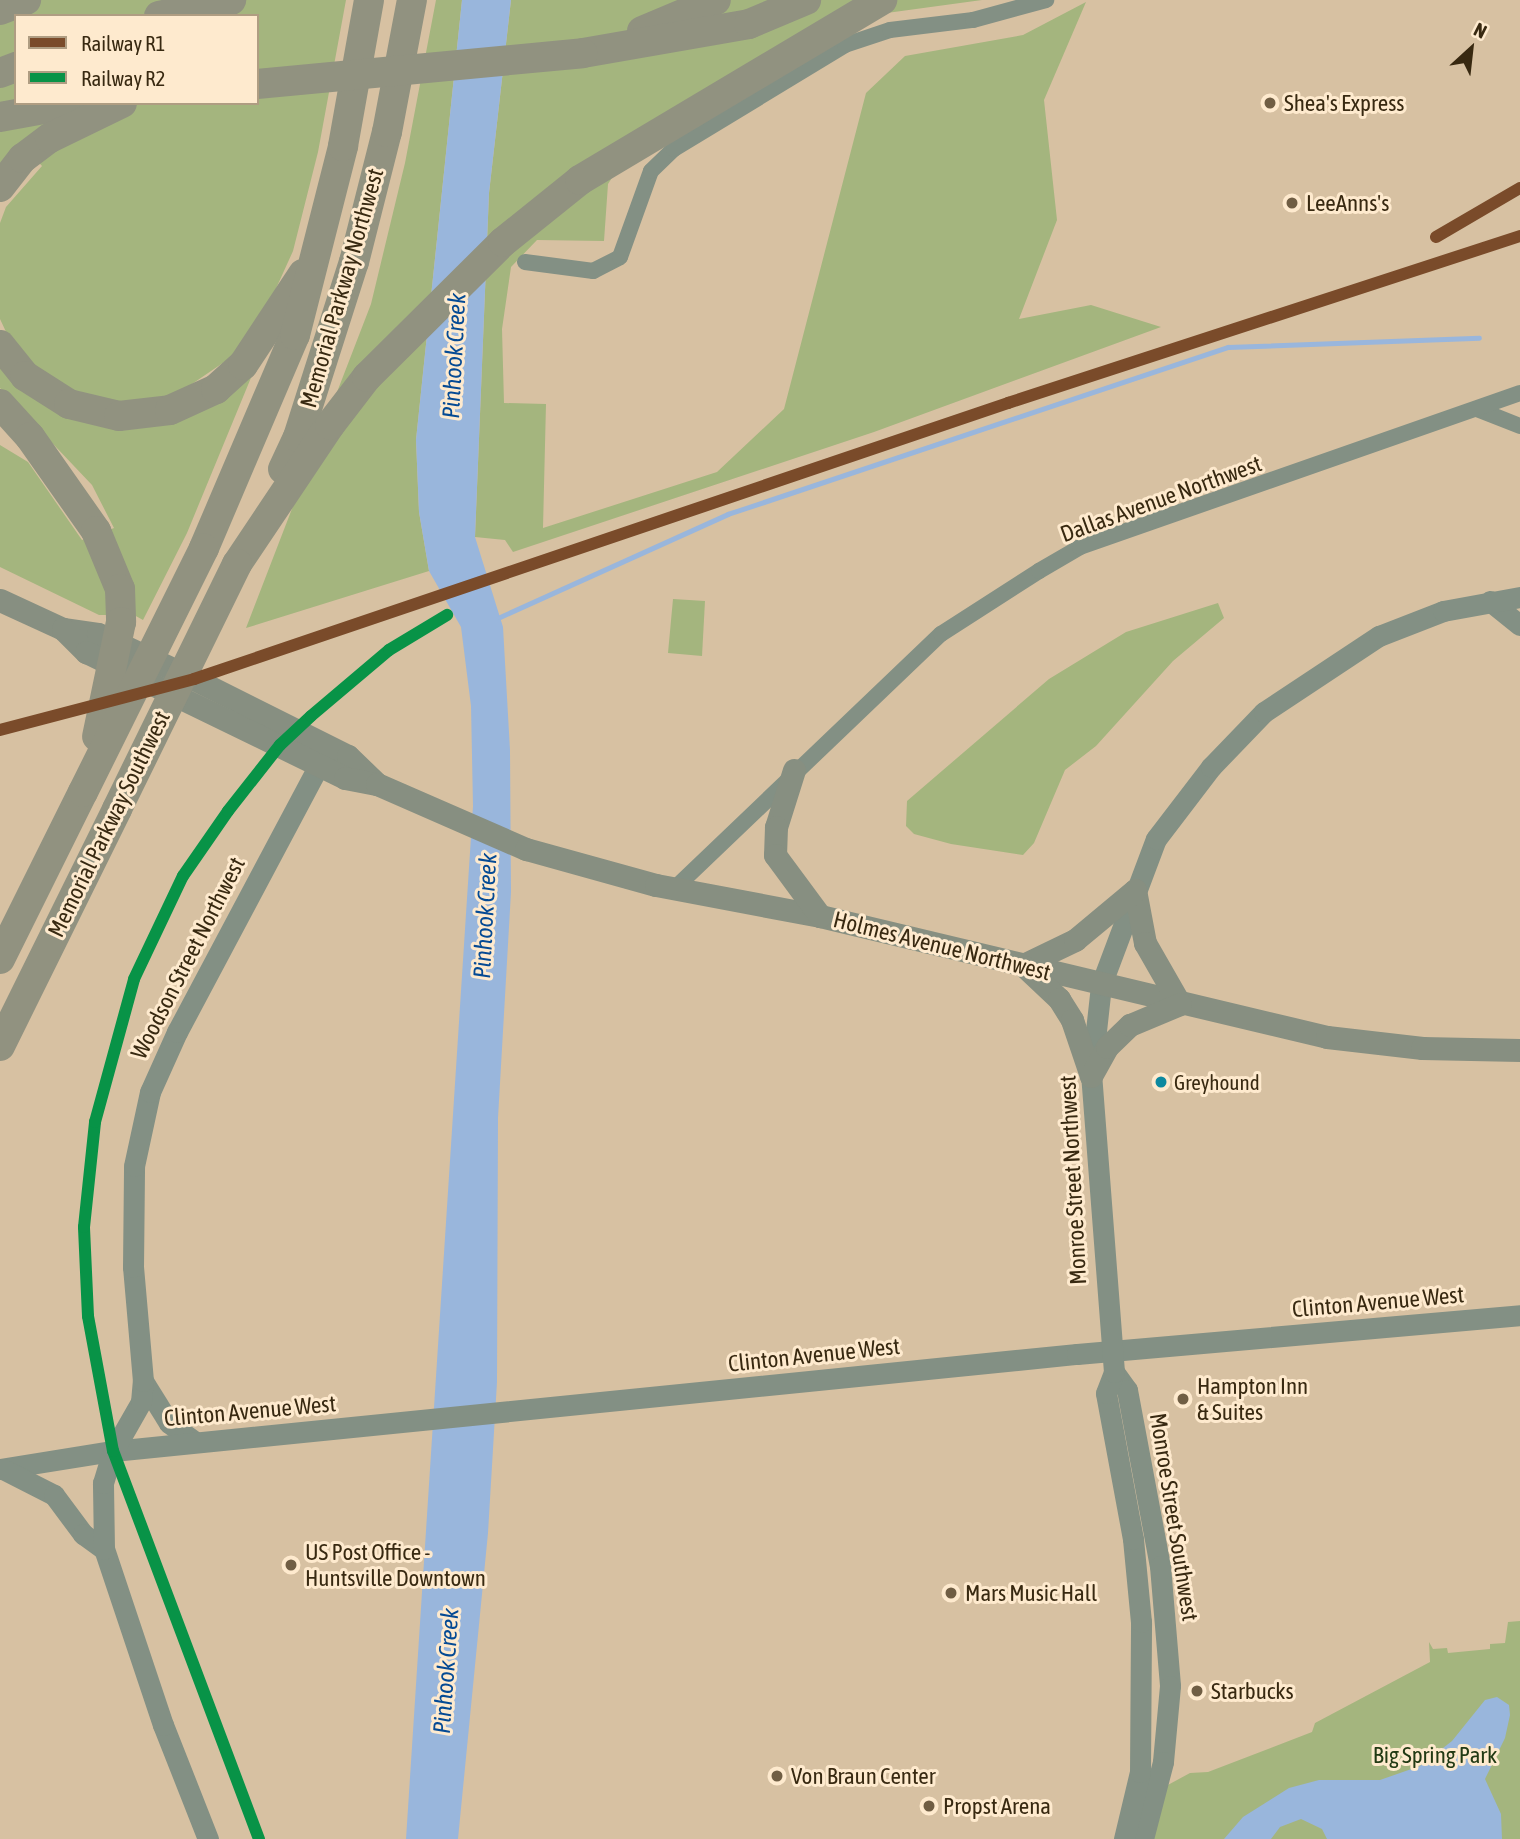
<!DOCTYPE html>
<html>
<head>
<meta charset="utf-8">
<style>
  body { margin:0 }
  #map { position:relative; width:1520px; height:1839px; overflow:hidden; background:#d7c1a2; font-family:"Asap Condensed",sans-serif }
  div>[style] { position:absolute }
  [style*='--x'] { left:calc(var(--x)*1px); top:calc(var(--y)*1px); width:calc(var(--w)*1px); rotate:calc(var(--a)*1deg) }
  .green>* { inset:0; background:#a4b57e }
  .water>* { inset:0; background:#99b6dc }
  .stream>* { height:4.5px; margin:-2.25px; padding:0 2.25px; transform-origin:2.25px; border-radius:2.25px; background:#99b6dc }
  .minor>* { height:16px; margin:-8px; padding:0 8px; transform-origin:8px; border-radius:8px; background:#839084 }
  .tertiary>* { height:21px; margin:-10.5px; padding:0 10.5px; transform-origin:10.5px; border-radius:10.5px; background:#839084 }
  .secondary>* { height:23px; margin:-11.5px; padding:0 11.5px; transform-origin:11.5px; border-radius:11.5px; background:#878f81 }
  .motorway>* { height:30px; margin:-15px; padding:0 15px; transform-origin:15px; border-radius:15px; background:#919280 }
  .motorway-bridge>* { height:30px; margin:-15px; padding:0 15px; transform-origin:15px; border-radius:15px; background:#919280 }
  .rail-1>* { height:12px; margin:-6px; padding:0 6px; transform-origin:6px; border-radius:6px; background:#7a4b2a }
  .rail-2>* { height:12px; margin:-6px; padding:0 6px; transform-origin:6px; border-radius:6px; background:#089347 }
  .dots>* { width:19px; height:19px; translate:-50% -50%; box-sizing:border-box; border:4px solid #feeace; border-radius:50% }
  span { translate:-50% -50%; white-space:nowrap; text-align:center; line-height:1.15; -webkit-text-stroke:6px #feeace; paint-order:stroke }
  .bus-label { font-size:21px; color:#382911 }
  .left { translate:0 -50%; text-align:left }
  .poi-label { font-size:23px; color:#382911 }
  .street-label { font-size:23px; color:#382911 }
  .park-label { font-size:23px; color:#223a14 }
  .water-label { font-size:24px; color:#054a94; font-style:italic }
  .legend { position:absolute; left:14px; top:14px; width:245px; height:91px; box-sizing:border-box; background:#feeace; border:2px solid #af9d82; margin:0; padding:9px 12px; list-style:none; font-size:21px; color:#382911 }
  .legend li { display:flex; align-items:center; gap:14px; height:35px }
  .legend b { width:35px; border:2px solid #af9d82 }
  .north { position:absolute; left:1436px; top:14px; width:70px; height:70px; -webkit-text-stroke:5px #feeace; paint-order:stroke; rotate:27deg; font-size:19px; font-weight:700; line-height:28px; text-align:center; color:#382911 }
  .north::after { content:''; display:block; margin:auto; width:24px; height:32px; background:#382911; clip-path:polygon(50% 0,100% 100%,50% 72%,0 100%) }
</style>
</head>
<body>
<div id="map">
  <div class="green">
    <div style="clip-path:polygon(evenodd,0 0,346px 0,318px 152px,293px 251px,264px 315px,233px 356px,170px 399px,127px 406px,74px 395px,15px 351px,0 319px,0 223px,6px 207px,42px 166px,22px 144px,0 169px,0 0,16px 16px,257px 16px,257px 103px,16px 103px,16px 16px)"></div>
    <div style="clip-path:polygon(436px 0,462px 0,416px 440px,419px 512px,429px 571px,246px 628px,371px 304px,405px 163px)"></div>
    <div style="clip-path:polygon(511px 0,982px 0,828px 21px,646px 124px,608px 184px,604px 241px,537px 240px,511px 267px,502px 329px,504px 403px,546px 404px,543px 528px,717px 472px,784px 409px,866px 93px,905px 56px,1023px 35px,1086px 2px,1044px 100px,1057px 220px,1019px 319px,1091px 305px,1161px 327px,874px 432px,513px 552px,505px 540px,475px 537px,489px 193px)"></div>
    <div style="clip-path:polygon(0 362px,112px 428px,255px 368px,187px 533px,143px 620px,134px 615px,99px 615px,0 567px,0 445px,28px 462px,82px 540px,114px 528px,92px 485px,0 388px)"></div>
    <div style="clip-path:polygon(673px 599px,705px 601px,702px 656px,668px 653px)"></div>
    <div style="clip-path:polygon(1218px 603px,1224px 618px,1173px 661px,1096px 746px,1065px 770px,1034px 843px,1023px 855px,951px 844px,914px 834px,906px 826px,907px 801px,1049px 679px,1126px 632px)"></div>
    <div style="clip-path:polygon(1520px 1621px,1520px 1839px,1150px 1839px,1166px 1786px,1190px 1773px,1208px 1772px,1312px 1732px,1315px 1723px,1430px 1662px,1429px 1642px,1433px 1649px,1447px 1648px,1448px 1653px,1490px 1649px,1490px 1644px,1505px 1643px,1508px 1622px)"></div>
  </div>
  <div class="water">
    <div style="clip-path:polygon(462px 0,511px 0,489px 193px,475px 537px,503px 627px,510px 750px,511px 892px,498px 1118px,497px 1382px,488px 1533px,458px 1839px,406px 1839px,473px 806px,471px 706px,461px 627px,429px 571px,419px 512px,416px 440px)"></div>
    <div style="clip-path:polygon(1497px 1697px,1509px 1705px,1510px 1715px,1505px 1738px,1485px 1779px,1501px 1814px,1502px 1839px,1327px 1839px,1322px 1829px,1301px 1819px,1280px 1827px,1271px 1839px,1224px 1839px,1243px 1817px,1289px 1788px,1319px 1780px,1380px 1780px,1420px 1766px,1452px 1741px,1485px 1700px)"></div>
  </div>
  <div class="stream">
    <div style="--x:500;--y:617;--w:250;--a:-24.3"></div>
    <div style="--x:728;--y:514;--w:527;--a:-18.47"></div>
    <div style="--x:1228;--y:347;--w:251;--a:-2.1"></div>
  </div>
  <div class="minor">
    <div style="--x:525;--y:262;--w:69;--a:7.5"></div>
    <div style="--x:593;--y:271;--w:30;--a:-27"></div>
    <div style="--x:620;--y:257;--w:91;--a:-70.2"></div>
    <div style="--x:651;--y:171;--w:32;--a:-44"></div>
    <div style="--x:674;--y:149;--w:200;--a:-31.3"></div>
    <div style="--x:845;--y:45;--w:47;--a:-18.4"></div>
    <div style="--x:890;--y:30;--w:84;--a:-6.9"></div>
    <div style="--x:973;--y:20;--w:76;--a:-15.3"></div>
    <div style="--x:1477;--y:409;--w:46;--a:21.6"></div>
    <div style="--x:674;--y:889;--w:369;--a:-43.7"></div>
    <div style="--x:941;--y:634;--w:117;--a:-32.7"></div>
    <div style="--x:1039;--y:571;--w:48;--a:-30.3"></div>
    <div style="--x:1080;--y:547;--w:466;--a:-19.3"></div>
  </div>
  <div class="tertiary">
    <div style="--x:1490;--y:601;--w:38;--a:39"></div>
    <div style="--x:1114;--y:1372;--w:22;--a:54"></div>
    <div style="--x:1127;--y:1390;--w:179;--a:79.4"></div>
    <div style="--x:1160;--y:1566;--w:120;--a:85.2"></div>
    <div style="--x:1170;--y:1686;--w:76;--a:95.3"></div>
    <div style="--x:1163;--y:1762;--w:80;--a:104.6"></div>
    <div style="--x:143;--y:1381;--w:49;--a:58.2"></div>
    <div style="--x:169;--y:1423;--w:32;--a:36"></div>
    <div style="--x:0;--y:1469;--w:114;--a:-9.1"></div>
    <div style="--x:113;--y:1451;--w:969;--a:-5.75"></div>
    <div style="--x:1077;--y:1354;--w:445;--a:-5"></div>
    <div style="--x:3;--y:1469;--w:57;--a:27"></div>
    <div style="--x:54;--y:1495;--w:49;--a:53.4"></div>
    <div style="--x:83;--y:1534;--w:26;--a:36"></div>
    <div style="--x:208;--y:1839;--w:123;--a:-111.5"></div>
    <div style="--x:163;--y:1725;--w:186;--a:-108.5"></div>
    <div style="--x:104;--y:1549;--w:66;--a:-90.9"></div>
    <div style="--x:103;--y:1483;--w:34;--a:-73"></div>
    <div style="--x:113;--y:1451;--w:56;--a:-60.3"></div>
    <div style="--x:141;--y:1402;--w:21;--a:-85"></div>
    <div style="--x:143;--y:1381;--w:114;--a:-95"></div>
    <div style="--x:133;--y:1267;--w:101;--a:-89.4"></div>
    <div style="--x:134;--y:1166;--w:76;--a:-77.8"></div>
    <div style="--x:150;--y:1092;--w:66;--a:-65.8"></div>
    <div style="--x:177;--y:1032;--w:317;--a:-62"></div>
    <div style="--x:1124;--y:1839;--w:69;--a:-76.6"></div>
    <div style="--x:1140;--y:1772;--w:150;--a:-89.6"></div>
    <div style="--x:1141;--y:1622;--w:83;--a:-95.5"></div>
    <div style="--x:1133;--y:1539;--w:148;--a:-100.5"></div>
    <div style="--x:1106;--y:1393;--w:22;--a:-69"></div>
    <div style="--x:1114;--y:1372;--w:297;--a:-94.4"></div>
    <div style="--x:1091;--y:1076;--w:92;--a:-83.7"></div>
    <div style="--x:1101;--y:985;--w:156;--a:-69.4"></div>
    <div style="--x:1156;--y:839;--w:91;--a:-52.6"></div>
    <div style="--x:1211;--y:767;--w:76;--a:-46.1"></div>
    <div style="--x:1264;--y:712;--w:138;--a:-33.5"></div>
    <div style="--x:1379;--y:636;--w:69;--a:-21.3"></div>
    <div style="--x:1443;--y:611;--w:78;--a:-10.3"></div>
  </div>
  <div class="secondary">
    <div style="--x:0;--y:600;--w:69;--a:24.7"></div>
    <div style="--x:63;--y:629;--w:35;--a:8"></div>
    <div style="--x:98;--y:634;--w:106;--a:25.1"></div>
    <div style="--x:194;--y:679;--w:172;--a:26.6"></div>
    <div style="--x:348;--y:756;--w:40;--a:44"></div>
    <div style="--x:63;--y:629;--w:33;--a:45"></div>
    <div style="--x:86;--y:652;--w:288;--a:25.9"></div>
    <div style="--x:345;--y:778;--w:33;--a:11"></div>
    <div style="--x:377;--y:784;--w:163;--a:23.6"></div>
    <div style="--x:526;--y:849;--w:135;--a:15.5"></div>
    <div style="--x:656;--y:885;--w:167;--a:10.7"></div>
    <div style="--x:820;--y:916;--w:521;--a:13.42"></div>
    <div style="--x:1327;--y:1037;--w:96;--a:6.6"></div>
    <div style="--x:1422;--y:1048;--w:98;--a:1.2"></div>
    <div style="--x:794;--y:770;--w:60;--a:107.5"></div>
    <div style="--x:776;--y:827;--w:28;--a:92"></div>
    <div style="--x:775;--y:855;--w:76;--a:53.6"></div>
    <div style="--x:1135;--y:890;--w:54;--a:79.3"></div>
    <div style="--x:1145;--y:943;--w:70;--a:60.2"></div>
    <div style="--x:1023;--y:965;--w:58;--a:-25.7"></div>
    <div style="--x:1075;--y:940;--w:78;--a:-39.8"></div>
    <div style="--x:1025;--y:967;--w:47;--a:43.3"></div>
    <div style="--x:1059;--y:999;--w:25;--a:58"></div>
    <div style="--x:1072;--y:1020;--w:59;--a:71.3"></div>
    <div style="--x:1091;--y:1076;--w:33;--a:-61"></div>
    <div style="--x:1107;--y:1047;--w:32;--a:-44"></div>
    <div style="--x:1130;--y:1025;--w:54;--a:-22.8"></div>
  </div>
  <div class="motorway">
    <div style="--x:0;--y:10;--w:28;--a:-21"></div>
    <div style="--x:159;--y:16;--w:74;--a:-12.5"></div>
    <div style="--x:642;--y:31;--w:80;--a:-22.7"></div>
    <div style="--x:583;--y:53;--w:169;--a:-9.9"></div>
    <div style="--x:749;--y:24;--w:62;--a:-22.8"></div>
    <div style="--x:0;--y:73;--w:17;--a:-21"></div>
    <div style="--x:0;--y:117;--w:78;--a:-10.3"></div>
    <div style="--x:0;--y:187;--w:37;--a:-52"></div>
    <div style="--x:23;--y:158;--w:34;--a:-37"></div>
    <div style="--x:50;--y:138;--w:80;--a:-25.9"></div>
    <div style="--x:0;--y:345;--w:40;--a:51"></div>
    <div style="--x:25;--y:376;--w:52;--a:32.5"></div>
    <div style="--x:69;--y:404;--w:51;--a:13.5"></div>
    <div style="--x:119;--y:416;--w:51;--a:-6.7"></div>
    <div style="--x:170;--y:410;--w:51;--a:-24.5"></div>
    <div style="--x:216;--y:389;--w:36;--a:-42"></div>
    <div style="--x:243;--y:365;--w:109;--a:-56.6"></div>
    <div style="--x:0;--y:404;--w:45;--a:47.7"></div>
    <div style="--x:30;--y:437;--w:115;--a:54.9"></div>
    <div style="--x:283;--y:469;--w:35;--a:-65"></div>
    <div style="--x:298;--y:437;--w:184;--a:-72.3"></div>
    <div style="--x:354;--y:262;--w:134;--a:-75.8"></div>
    <div style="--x:387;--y:132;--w:134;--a:-79.3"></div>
    <div style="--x:204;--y:548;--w:232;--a:-66.9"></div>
    <div style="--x:295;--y:335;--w:195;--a:-75.7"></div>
    <div style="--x:343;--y:146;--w:148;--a:-79.9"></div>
    <div style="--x:237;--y:564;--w:167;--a:-56.2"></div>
    <div style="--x:330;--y:425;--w:61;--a:-52.4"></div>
    <div style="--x:367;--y:377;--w:192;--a:-44.8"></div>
    <div style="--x:503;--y:242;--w:99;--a:-38.8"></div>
    <div style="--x:580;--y:180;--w:352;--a:-30.8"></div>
    <div style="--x:0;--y:959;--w:186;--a:-63.6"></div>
    <div style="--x:0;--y:1046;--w:264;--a:-63.7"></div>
  </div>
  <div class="motorway-bridge">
    <div style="--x:257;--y:84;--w:327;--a:-5.4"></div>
    <div style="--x:96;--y:531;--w:63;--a:67.5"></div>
    <div style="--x:120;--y:589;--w:33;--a:88"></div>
    <div style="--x:121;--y:622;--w:117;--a:101.8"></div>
    <div style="--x:83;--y:792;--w:272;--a:-63.6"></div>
    <div style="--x:117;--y:809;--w:273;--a:-63.9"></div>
  </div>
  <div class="rail-1">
    <div style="--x:1436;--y:237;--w:97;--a:-30.3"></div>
    <div style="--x:0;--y:730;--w:201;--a:-14.7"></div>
    <div style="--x:194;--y:679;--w:860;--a:-18.73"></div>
    <div style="--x:1008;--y:403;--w:539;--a:-18.06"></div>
  </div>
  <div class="rail-2">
    <div style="--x:259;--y:1839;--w:415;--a:-110.6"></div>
    <div style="--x:113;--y:1451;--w:137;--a:-100.5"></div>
    <div style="--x:88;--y:1316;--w:89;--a:-92.6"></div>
    <div style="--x:84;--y:1227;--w:106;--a:-84"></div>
    <div style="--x:95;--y:1122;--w:148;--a:-74.7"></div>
    <div style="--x:134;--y:979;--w:114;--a:-64.6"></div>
    <div style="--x:183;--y:876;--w:79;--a:-55.3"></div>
    <div style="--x:228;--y:811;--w:84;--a:-51.8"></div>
    <div style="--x:280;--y:745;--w:42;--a:-43.1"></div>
    <div style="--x:311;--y:716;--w:102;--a:-40.2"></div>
    <div style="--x:389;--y:650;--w:68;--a:-31.1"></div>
  </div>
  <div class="dots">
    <div style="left:1270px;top:103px;background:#705e44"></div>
    <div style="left:1292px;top:203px;background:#705e44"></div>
    <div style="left:1161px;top:1082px;background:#0e899f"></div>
    <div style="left:1183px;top:1399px;background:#705e44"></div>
    <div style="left:291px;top:1565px;background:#705e44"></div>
    <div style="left:951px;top:1593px;background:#705e44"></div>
    <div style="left:1197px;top:1691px;background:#705e44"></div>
    <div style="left:777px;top:1776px;background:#705e44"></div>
    <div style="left:929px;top:1806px;background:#705e44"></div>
  </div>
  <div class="bus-label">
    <span class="left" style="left:1174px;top:1082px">Greyhound</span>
  </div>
  <div class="poi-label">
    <span class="left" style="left:1284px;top:103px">Shea's Express</span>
    <span class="left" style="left:1306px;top:203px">LeeAnns's</span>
    <span class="left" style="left:1197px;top:1399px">Hampton Inn<br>&amp; Suites</span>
    <span class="left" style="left:305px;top:1565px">US Post Office -<br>Huntsville Downtown</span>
    <span class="left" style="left:965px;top:1593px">Mars Music Hall</span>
    <span class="left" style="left:1211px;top:1691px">Starbucks</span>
    <span class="left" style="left:791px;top:1776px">Von Braun Center</span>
    <span class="left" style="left:943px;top:1806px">Propst Arena</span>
  </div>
  <div class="street-label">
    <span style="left:342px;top:288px;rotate:-74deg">Memorial Parkway Northwest</span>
    <span style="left:1161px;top:499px;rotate:-20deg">Dallas Avenue Northwest</span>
    <span style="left:109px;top:824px;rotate:-64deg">Memorial Parkway Southwest</span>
    <span style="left:942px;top:946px;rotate:14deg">Holmes Avenue Northwest</span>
    <span style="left:188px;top:958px;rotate:-63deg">Woodson Street Northwest</span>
    <span style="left:1073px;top:1180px;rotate:-93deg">Monroe Street Northwest</span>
    <span style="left:1378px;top:1302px;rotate:-5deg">Clinton Avenue West</span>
    <span style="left:814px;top:1355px;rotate:-6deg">Clinton Avenue West</span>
    <span style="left:250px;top:1411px;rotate:-5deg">Clinton Avenue West</span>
    <span style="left:1174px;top:1517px;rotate:81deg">Monroe Street Southwest</span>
  </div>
  <div class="park-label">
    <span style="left:1435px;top:1755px">Big Spring Park</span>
  </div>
  <div class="water-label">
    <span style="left:454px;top:356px;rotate:-87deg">Pinhook Creek</span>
    <span style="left:485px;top:916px;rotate:-87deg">Pinhook Creek</span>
    <span style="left:446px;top:1671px;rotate:-86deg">Pinhook Creek</span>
  </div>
  <ul class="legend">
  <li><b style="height:9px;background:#7a4b2a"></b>Railway R1</li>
  <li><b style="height:9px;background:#089347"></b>Railway R2</li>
  </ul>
  <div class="north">N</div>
</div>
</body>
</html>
